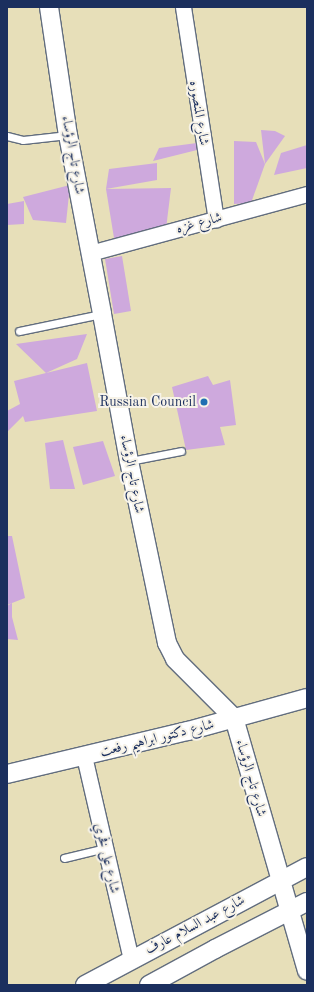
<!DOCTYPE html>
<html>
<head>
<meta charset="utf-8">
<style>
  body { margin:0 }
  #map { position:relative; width:314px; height:992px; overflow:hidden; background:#e7dfb9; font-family:"Old Standard TT",Amiri,serif }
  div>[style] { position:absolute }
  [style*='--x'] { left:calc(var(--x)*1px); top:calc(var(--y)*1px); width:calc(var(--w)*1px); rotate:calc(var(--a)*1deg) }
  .building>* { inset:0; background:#cea9dd }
  .roads { filter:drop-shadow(1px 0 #626d7e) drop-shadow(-1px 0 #626d7e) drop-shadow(0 1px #626d7e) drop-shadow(0 -1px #626d7e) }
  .service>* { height:7px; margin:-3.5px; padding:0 3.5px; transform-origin:3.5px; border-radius:3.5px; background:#fff }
  .minor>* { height:15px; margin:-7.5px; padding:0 7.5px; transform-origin:7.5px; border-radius:7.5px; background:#fff }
  .tertiary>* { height:18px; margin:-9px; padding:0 9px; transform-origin:9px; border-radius:9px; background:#fff }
  .dots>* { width:11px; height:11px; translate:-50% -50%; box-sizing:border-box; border:2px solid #f7f3e8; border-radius:50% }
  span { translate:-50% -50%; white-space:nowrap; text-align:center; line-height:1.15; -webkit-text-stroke:4px #f7f3e8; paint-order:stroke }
  .street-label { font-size:14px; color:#1b2f5e }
  .poi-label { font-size:14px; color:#1b2f5e }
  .right { translate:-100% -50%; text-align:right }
  .frame { position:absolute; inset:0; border:8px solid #1b2f5e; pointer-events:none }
</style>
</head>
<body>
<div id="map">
  <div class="building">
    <div style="clip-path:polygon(261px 130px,275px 131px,285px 136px,265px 164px)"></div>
    <div style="clip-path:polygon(234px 141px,256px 142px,265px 164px,251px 203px,234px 204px)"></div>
    <div style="clip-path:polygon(197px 143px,201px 149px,153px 161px,159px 148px)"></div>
    <div style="clip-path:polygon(307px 145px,307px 168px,274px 175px,281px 153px)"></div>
    <div style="clip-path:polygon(157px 163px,157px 180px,106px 189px,109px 169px)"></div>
    <div style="clip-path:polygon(70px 185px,66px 223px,33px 220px,23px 197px)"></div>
    <div style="clip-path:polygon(171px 188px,166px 229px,131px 238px,114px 238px,106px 189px)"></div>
    <div style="clip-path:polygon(24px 201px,24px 224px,7px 225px,7px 204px)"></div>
    <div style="clip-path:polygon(122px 256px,131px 311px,114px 314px,105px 259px)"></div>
    <div style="clip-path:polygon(87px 334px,77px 359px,46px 373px,87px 363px,97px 411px,25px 422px,23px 416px,8px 431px,7px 411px,20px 404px,14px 381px,46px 373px,16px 344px)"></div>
    <div style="clip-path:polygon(208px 376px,213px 385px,230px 380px,236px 425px,220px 427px,225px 445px,186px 450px,172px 387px)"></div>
    <div style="clip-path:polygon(63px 440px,75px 489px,50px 489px,45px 443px)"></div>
    <div style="clip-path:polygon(103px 441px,115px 476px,83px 485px,73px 447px)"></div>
    <div style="clip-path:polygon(7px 536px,12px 536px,25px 598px,12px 603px,12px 617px,18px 640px,7px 639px,7px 606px,12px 603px,7px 605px)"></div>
  </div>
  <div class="roads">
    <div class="service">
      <div style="--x:7;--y:136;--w:16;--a:14"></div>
      <div style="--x:23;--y:140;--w:45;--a:-6.3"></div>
      <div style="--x:19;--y:331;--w:84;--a:-11.7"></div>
      <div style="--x:130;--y:461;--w:52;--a:-11.1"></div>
      <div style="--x:64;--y:858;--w:42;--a:-13.7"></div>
    </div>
    <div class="minor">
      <div style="--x:183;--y:7;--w:215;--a:81.2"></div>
      <div style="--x:90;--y:253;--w:225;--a:-15.2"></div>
      <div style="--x:84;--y:756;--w:208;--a:77"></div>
    </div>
    <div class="tertiary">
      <div style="--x:49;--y:7;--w:129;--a:81.6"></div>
      <div style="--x:68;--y:135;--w:182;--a:79.2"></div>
      <div style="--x:102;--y:314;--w:149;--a:79.6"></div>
      <div style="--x:129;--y:461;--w:186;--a:78.2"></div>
      <div style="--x:167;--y:643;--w:18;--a:63"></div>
      <div style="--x:175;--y:659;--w:83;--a:45"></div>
      <div style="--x:234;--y:718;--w:263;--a:73.9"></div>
      <div style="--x:7;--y:774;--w:186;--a:-13.4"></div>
      <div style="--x:188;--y:731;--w:123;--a:-15.5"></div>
      <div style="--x:85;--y:985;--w:251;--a:-28"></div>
      <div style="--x:149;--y:985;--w:75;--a:-28.6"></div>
      <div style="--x:215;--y:949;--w:103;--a:-27.1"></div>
    </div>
  </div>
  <div class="dots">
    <div style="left:204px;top:402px;background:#1f6fb2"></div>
  </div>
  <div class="street-label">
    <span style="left:199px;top:113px;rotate:81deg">شارع المنصوره</span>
    <span style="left:73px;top:155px;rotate:80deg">شارع تاج الرؤساء</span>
    <span style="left:199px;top:223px;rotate:-15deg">شارع غزه</span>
    <span style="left:132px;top:474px;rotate:79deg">شارع تاج الرؤساء</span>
    <span style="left:157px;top:738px;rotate:-14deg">شارع دكتور ابراهيم رفعت</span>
    <span style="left:251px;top:778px;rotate:74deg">شارع تاج الرؤساء</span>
    <span style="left:107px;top:858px;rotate:77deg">شارع على فخري</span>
    <span style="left:195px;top:925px;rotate:-28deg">شارع عبد السلام عارف</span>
  </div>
  <div class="poi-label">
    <span class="right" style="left:196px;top:402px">Russian Council</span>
  </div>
  <div class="frame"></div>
</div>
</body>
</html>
